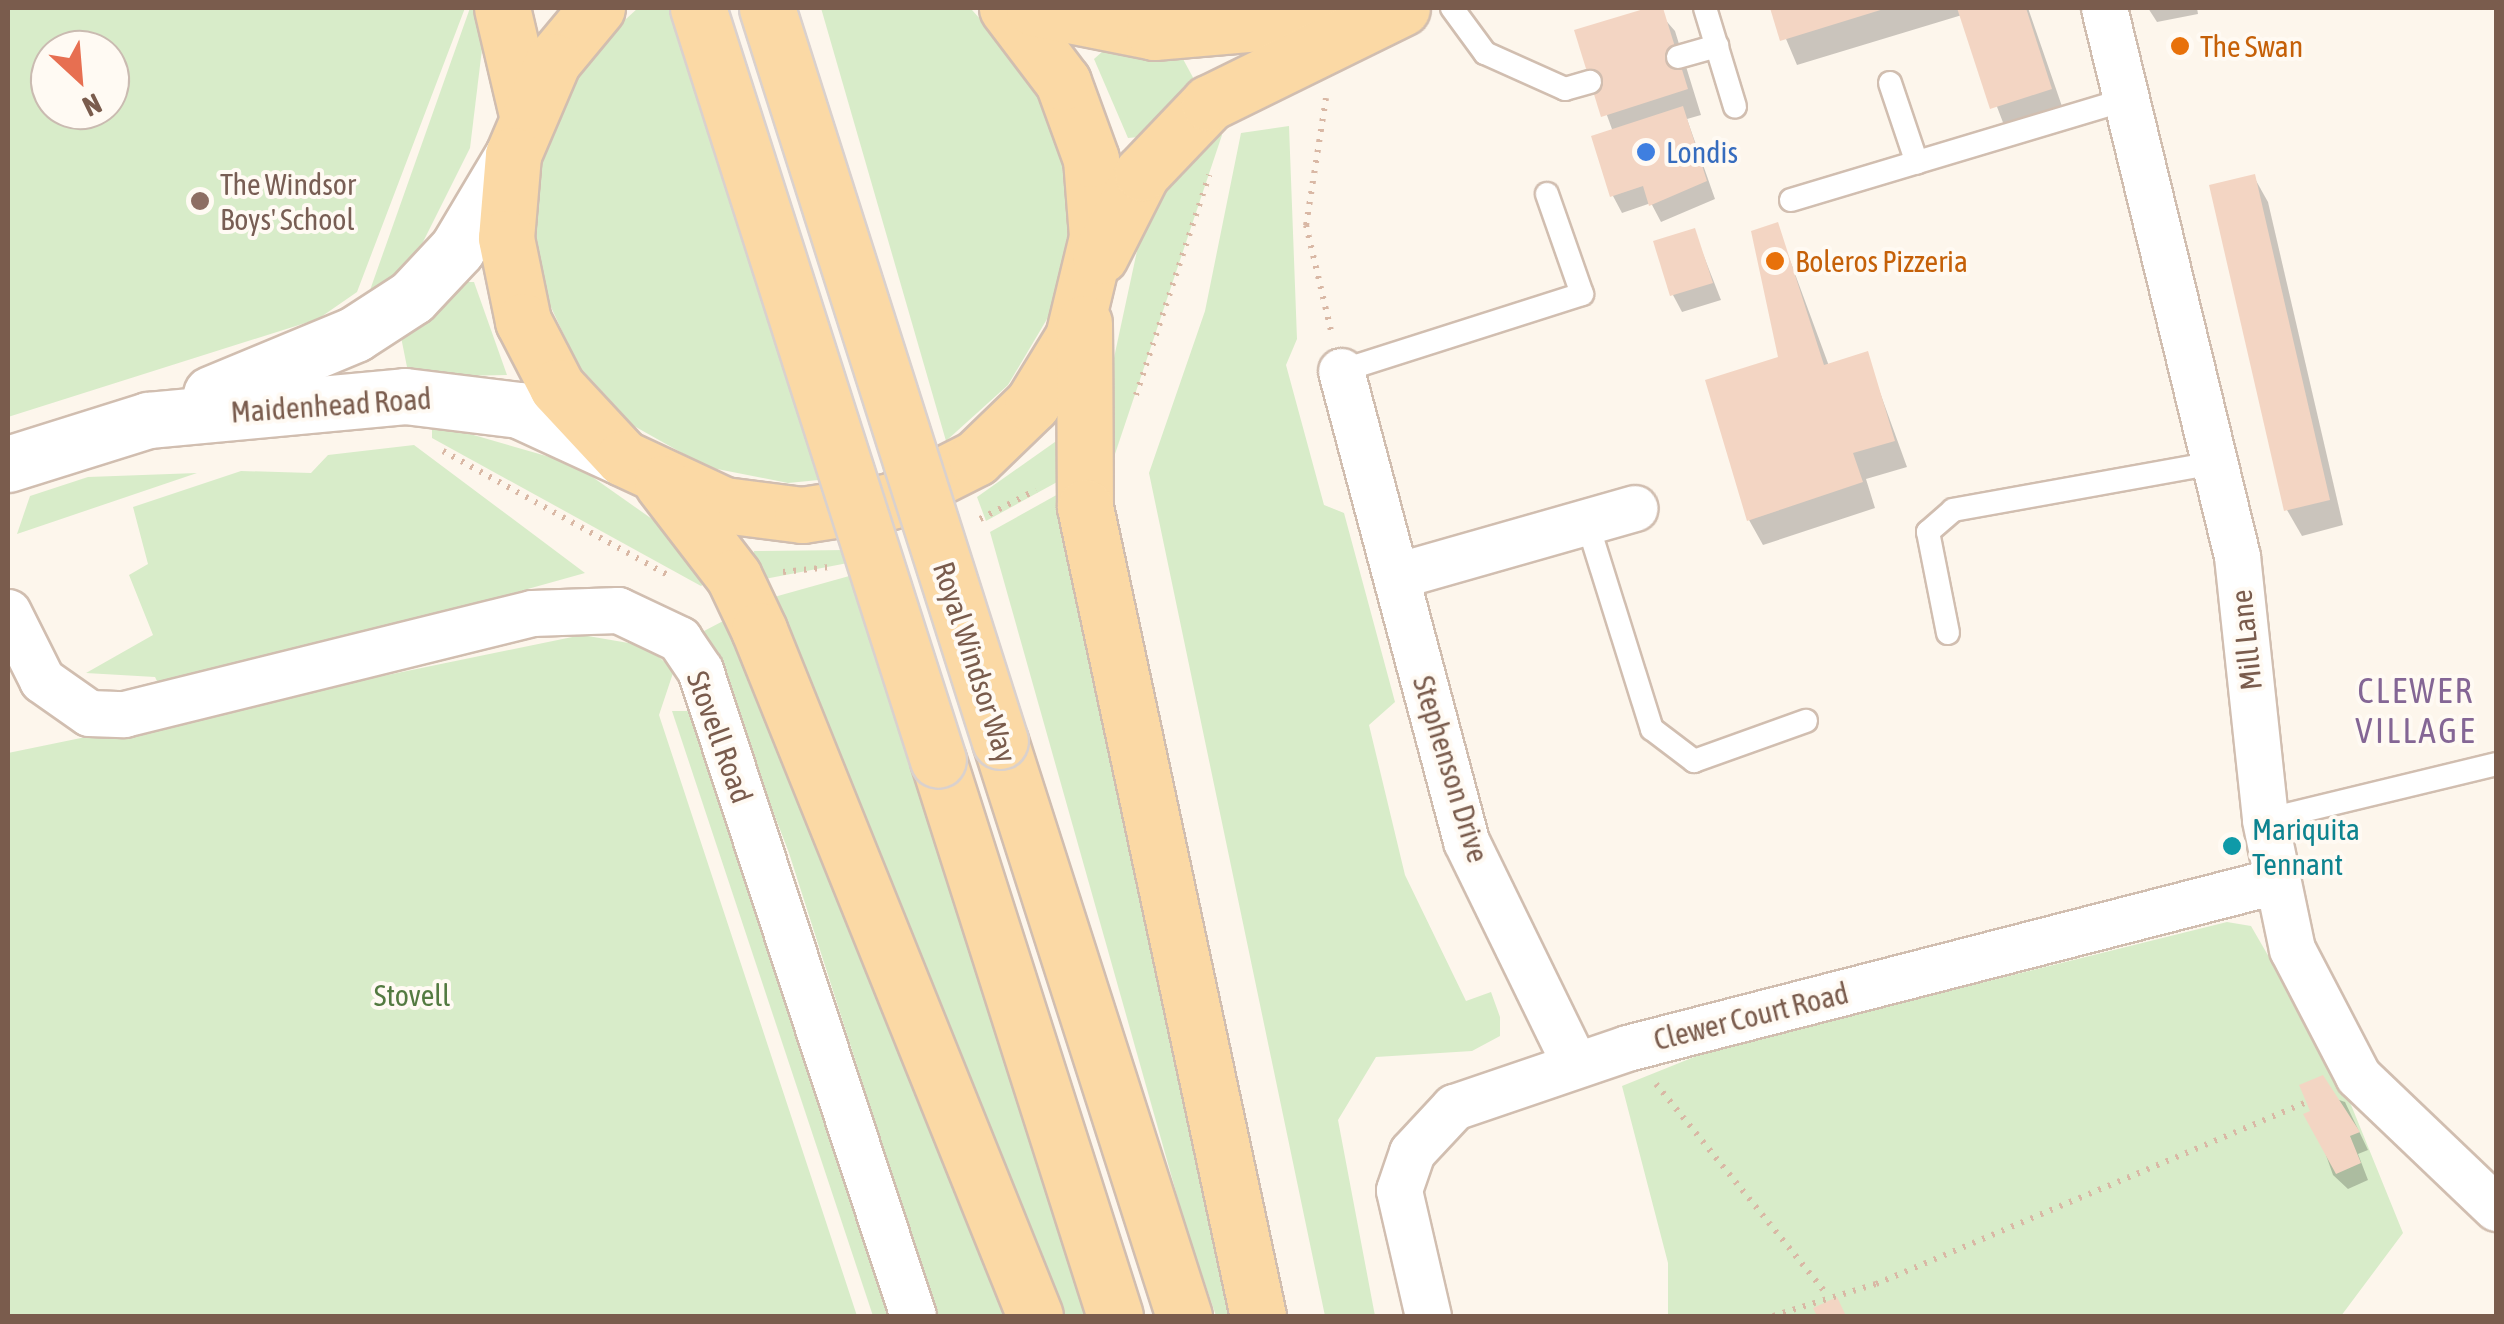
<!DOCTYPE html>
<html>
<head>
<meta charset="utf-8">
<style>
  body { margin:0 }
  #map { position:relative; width:2504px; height:1324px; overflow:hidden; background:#fdf6ec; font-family:"Asap Condensed",sans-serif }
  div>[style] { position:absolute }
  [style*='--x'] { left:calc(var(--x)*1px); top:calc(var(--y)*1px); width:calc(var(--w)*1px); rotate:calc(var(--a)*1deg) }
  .green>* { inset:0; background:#d8ecc9 }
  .shadow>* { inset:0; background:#0003 }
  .building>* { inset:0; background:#f3d5c3 }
  .path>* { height:6px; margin-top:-3px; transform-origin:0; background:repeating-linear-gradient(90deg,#d9b8a5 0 2.5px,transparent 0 10.5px) }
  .roads { filter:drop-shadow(2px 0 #d1beb0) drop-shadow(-2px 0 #d1beb0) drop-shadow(0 2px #d1beb0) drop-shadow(0 -2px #d1beb0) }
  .lane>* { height:22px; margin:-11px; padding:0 11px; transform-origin:11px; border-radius:11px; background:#fff }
  .street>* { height:45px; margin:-22.5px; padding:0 22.5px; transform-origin:22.5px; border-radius:22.5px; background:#fff }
  .secondary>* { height:55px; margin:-27.5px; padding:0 27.5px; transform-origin:27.5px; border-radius:27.5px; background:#fff }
  .primary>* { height:55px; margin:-27.5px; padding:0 27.5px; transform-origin:27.5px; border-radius:27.5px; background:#fbd9a5 }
  .bridges { filter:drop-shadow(2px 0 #dad1cd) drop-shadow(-2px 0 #dad1cd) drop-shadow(0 2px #dad1cd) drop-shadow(0 -2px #dad1cd) }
  .primary-bridge>* { height:55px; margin:-27.5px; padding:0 27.5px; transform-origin:27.5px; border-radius:27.5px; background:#fbd9a5 }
  .dots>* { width:28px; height:28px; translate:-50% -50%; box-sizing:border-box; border:5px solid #fffaf3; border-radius:50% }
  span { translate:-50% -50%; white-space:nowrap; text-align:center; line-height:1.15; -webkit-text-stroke:8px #fffaf3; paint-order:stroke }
  .food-label { font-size:30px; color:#c56008 }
  .left { translate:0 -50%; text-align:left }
  .shop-label { font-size:30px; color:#366cbe }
  .education-label { font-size:30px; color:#785e54 }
  .street-label { font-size:30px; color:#7a5c4d }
  .culture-label { font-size:30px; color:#0d838f }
  .park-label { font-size:30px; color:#537a41 }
  .quarter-label { font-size:35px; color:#846695; letter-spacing:2.5px }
  .frame { position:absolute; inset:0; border:10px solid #7a5c4d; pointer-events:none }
  .north { position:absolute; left:30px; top:30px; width:100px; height:100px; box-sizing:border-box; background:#fffaf3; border:2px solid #cabbb1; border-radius:50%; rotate:154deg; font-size:28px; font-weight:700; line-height:40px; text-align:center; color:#7a5c4d }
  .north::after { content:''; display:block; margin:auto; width:35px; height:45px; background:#e76f51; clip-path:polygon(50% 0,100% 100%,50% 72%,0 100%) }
</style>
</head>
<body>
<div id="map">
  <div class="green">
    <div style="clip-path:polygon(evenodd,8px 8px,465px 8px,357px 292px,318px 319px,8px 417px,8px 8px,50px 50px,110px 50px,110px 110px,50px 110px,50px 50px)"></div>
    <div style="clip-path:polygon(470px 8px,487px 8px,470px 148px,413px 262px,377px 300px,369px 293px)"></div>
    <div style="clip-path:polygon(638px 8px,678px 8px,829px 479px,788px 483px,707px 467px,634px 426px,578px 365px,543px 290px,533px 206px,550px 123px,592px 50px)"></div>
    <div style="clip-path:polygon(821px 8px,972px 10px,1028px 72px,1061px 150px,1068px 233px,1050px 314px,1008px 385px,946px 441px)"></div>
    <div style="clip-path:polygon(1103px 51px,1183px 59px,1196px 83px,1139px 137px,1128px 138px,1094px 59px)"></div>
    <div style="clip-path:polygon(1289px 126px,1297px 339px,1286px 365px,1324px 505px,1344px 513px,1395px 702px,1369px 725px,1405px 875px,1466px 1001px,1491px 992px,1500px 1017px,1500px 1036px,1472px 1051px,1376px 1057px,1338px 1120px,1375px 1316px,1325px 1316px,1149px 473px,1205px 311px,1241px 133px)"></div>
    <div style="clip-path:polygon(1214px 128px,1222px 135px,1114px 457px,1106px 395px,1143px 223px)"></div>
    <div style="clip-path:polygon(461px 282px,474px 282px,507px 375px,409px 377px,400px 332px)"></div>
    <div style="clip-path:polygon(432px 423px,574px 464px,679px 538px,710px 580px,701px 586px,432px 438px)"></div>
    <div style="clip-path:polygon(1062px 437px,1070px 475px,986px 521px,977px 497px)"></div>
    <div style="clip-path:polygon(414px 445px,585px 573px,162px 691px,155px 677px,86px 673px,153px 635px,129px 575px,148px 564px,133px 507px,241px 471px,311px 473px,328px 455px)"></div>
    <div style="clip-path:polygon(197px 473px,17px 534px,30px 496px,88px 477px)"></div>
    <div style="clip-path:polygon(1069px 488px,1237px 1316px,1216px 1316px,1185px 1224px,990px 532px)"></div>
    <div style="clip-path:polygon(847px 550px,853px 562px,760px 580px,751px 562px,754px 551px)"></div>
    <div style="clip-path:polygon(860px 573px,1091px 1316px,1056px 1316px,767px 599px)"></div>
    <div style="clip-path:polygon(727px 619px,831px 874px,1006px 1316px,937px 1316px,789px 853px,704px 631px)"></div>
    <div style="clip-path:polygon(582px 635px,646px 646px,674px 670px,659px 715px,857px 1316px,8px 1316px,8px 753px)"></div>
    <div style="clip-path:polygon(672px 711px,698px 711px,898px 1316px,873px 1316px)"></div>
    <div style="clip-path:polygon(2227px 922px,2251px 926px,2343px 1085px,2403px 1233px,2341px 1316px,1668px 1316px,1668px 1263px,1622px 1086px,1714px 1049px)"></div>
  </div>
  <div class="shadow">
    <div style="clip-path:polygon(1655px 8px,1675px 31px,1701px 115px,1687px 119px,1715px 199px,1661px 222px,1651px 203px,1622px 213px,1613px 196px,1613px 132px,1577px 32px)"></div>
    <div style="clip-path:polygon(1773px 8px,2028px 8px,2065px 115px,2007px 133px,1962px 15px,1797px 65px)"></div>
    <div style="clip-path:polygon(2148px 8px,2197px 8px,2198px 14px,2157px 22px)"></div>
    <div style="clip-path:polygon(2254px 177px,2268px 202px,2343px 525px,2302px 536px,2287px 510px)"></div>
    <div style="clip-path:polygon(1777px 225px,1829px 366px,1866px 354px,1907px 467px,1866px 479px,1875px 508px,1763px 545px,1749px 520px,1781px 359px)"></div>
    <div style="clip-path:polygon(1694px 231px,1721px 300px,1682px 312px,1673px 295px)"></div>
    <div style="clip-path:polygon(2302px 1087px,2345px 1102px,2368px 1150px,2358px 1154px,2368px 1180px,2348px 1189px,2333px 1175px)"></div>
  </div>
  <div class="building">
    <div style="clip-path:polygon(1647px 8px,1663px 8px,1688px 89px,1601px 117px,1574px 30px)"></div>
    <div style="clip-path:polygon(1770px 8px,1887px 8px,1780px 41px)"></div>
    <div style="clip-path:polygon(1957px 8px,2026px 8px,2052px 89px,1990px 109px)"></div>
    <div style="clip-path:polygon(1683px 106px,1707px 181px,1649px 206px,1643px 186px,1610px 197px,1591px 136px)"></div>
    <div style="clip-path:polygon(2255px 174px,2330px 500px,2284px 511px,2209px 185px)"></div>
    <div style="clip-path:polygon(1778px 222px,1824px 365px,1868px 351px,1895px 441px,1853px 453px,1863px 482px,1747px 521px,1705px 380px,1778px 357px,1751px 231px)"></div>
    <div style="clip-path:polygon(1695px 228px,1713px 283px,1670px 296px,1653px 241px)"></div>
    <div style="clip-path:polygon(2323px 1075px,2360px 1132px,2350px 1136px,2361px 1163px,2336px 1174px,2303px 1114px,2310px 1111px,2299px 1085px)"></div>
    <div style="clip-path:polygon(1837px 1297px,1846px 1316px,1817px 1316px,1813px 1308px)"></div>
  </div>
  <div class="path">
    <div style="--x:1326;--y:98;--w:129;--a:98.9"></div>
    <div style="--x:1306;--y:225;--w:109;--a:76.7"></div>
    <div style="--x:1136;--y:395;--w:232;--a:-71.6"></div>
    <div style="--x:443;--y:451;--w:258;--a:28.9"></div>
    <div style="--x:980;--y:519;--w:63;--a:-27.4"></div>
    <div style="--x:783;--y:572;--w:47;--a:-6.1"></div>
    <div style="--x:1656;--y:1084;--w:269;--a:50.9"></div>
    <div style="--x:1773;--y:1316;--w:108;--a:-17.3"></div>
    <div style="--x:1876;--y:1284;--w:468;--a:-22.9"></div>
  </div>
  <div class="roads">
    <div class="lane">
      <div style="--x:1452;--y:8;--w:56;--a:53.7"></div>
      <div style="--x:1485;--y:53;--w:88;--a:24.2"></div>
      <div style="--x:1565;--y:89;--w:26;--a:-16"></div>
      <div style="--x:1705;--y:8;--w:103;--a:73.1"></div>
      <div style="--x:1678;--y:57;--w:41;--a:-15.8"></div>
      <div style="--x:1890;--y:83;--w:84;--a:71.4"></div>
      <div style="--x:1791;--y:200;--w:352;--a:-16.7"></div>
      <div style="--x:1341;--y:371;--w:253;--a:-17.7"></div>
      <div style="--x:1582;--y:294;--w:106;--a:-109.3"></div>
      <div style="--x:1587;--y:522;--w:217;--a:72.6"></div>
      <div style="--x:1652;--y:729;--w:53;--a:37.3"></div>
      <div style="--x:1694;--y:761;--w:119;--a:-19.7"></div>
      <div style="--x:1948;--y:633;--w:103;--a:-101.2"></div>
      <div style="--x:1928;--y:532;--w:33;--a:-41"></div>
      <div style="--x:1953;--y:510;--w:266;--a:-10.2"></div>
      <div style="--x:2265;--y:820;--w:238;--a:-13.6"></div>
    </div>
    <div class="street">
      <div style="--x:2104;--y:8;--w:564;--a:76.36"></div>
      <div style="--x:2237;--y:556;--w:265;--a:83.9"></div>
      <div style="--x:2265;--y:820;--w:132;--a:78.2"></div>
      <div style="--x:2292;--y:949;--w:143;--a:62.5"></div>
      <div style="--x:2358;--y:1076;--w:191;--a:43.7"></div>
      <div style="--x:1341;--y:371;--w:486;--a:75.1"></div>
      <div style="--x:1466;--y:841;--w:248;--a:64"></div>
      <div style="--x:1396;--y:576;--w:248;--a:-15.9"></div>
      <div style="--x:8;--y:612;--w:76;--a:63.4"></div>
      <div style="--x:42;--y:680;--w:57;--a:35.1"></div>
      <div style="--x:89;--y:713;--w:35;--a:2"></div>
      <div style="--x:124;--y:714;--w:420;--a:-13.9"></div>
      <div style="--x:532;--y:613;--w:86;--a:-2"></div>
      <div style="--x:618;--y:610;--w:68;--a:25.4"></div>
      <div style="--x:679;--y:639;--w:37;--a:56"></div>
      <div style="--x:700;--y:670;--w:680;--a:71.75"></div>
      <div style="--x:1428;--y:1316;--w:129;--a:-103"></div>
      <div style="--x:1399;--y:1190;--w:40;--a:-71.1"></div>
      <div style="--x:1412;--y:1152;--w:62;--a:-47"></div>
      <div style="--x:1454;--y:1107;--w:183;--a:-18.8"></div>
      <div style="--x:1627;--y:1048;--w:669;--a:-14.45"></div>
    </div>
    <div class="secondary">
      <div style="--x:211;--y:394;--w:156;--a:-22.6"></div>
      <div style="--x:355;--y:334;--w:68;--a:-33"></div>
      <div style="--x:412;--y:297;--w:66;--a:-46.8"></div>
      <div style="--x:457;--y:249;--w:109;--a:-59.2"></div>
      <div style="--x:8;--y:464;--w:147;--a:-17.4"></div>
      <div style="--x:148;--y:420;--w:258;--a:-5.3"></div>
      <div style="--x:405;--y:396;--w:115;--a:7"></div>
      <div style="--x:519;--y:410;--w:110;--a:24.7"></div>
    </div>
    <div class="primary">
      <div style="--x:502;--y:8;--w:105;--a:76.8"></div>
      <div style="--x:597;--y:8;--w:69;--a:129.7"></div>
      <div style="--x:553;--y:61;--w:102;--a:113.1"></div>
      <div style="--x:513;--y:155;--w:83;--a:94.8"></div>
      <div style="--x:506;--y:238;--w:85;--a:78.4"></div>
      <div style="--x:523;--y:321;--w:74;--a:62.7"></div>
      <div style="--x:557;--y:387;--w:97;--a:47.1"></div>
      <div style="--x:623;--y:458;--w:111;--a:25"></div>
      <div style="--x:724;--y:505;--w:79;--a:7.3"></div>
      <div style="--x:802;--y:515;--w:90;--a:-8.9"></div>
      <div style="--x:891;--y:501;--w:95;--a:-26.8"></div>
      <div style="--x:976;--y:458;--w:78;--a:-44"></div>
      <div style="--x:1032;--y:404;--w:79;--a:-58.5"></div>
      <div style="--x:1073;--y:337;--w:103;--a:-76.5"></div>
      <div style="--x:1097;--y:237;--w:78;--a:-94.4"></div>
      <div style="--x:1091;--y:159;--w:82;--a:-110"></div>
      <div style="--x:1063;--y:82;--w:93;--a:-127.1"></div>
      <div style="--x:1034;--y:8;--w:122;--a:11.3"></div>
      <div style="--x:1154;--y:32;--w:187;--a:-4.9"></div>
      <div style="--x:1100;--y:256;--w:93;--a:-63.2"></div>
      <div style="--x:1142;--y:173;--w:97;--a:-46.3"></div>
      <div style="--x:1209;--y:103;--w:215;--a:-26.2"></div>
      <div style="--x:1084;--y:323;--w:184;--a:89.7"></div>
      <div style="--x:1085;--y:507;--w:827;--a:77.93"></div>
      <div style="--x:662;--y:483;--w:118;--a:52.5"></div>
      <div style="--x:734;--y:577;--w:59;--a:64.7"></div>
      <div style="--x:759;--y:630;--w:739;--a:68.08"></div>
      <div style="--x:1000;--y:741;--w:604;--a:72.26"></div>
      <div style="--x:938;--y:760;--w:583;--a:72.34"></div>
    </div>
  </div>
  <div class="bridges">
    <div class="primary-bridge">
      <div style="--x:698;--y:8;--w:789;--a:72.3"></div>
      <div style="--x:767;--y:8;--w:769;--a:72.37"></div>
    </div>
  </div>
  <div class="dots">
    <div style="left:2180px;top:46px;background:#e8710a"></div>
    <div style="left:1646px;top:152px;background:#3f7fe0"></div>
    <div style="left:200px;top:201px;background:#8d6e63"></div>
    <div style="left:1775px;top:261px;background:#e8710a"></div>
    <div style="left:2232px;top:846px;background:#0f9aa8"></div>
  </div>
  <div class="food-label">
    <span class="left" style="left:2200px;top:46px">The Swan</span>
    <span class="left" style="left:1795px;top:261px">Boleros Pizzeria</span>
  </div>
  <div class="shop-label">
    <span class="left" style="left:1666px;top:152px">Londis</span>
  </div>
  <div class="education-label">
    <span class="left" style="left:220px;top:201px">The Windsor<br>Boys' School</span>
  </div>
  <div class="street-label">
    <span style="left:331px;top:405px;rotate:-4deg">Maidenhead Road</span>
    <span style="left:2246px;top:640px;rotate:-96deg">Mill Lane</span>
    <span style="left:975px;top:662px;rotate:72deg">Royal Windsor Way</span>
    <span style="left:720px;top:737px;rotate:70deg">Stovell Road</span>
    <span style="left:1451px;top:769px;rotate:73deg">Stephenson Drive</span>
    <span style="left:1751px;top:1016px;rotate:-14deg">Clewer Court Road</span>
  </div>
  <div class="culture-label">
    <span class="left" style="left:2252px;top:846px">Mariquita<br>Tennant</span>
  </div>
  <div class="park-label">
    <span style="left:412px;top:995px">Stovell</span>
  </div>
  <div class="quarter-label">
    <span style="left:2416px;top:710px">CLEWER<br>VILLAGE</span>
  </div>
  <div class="frame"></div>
  <div class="north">N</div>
</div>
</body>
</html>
